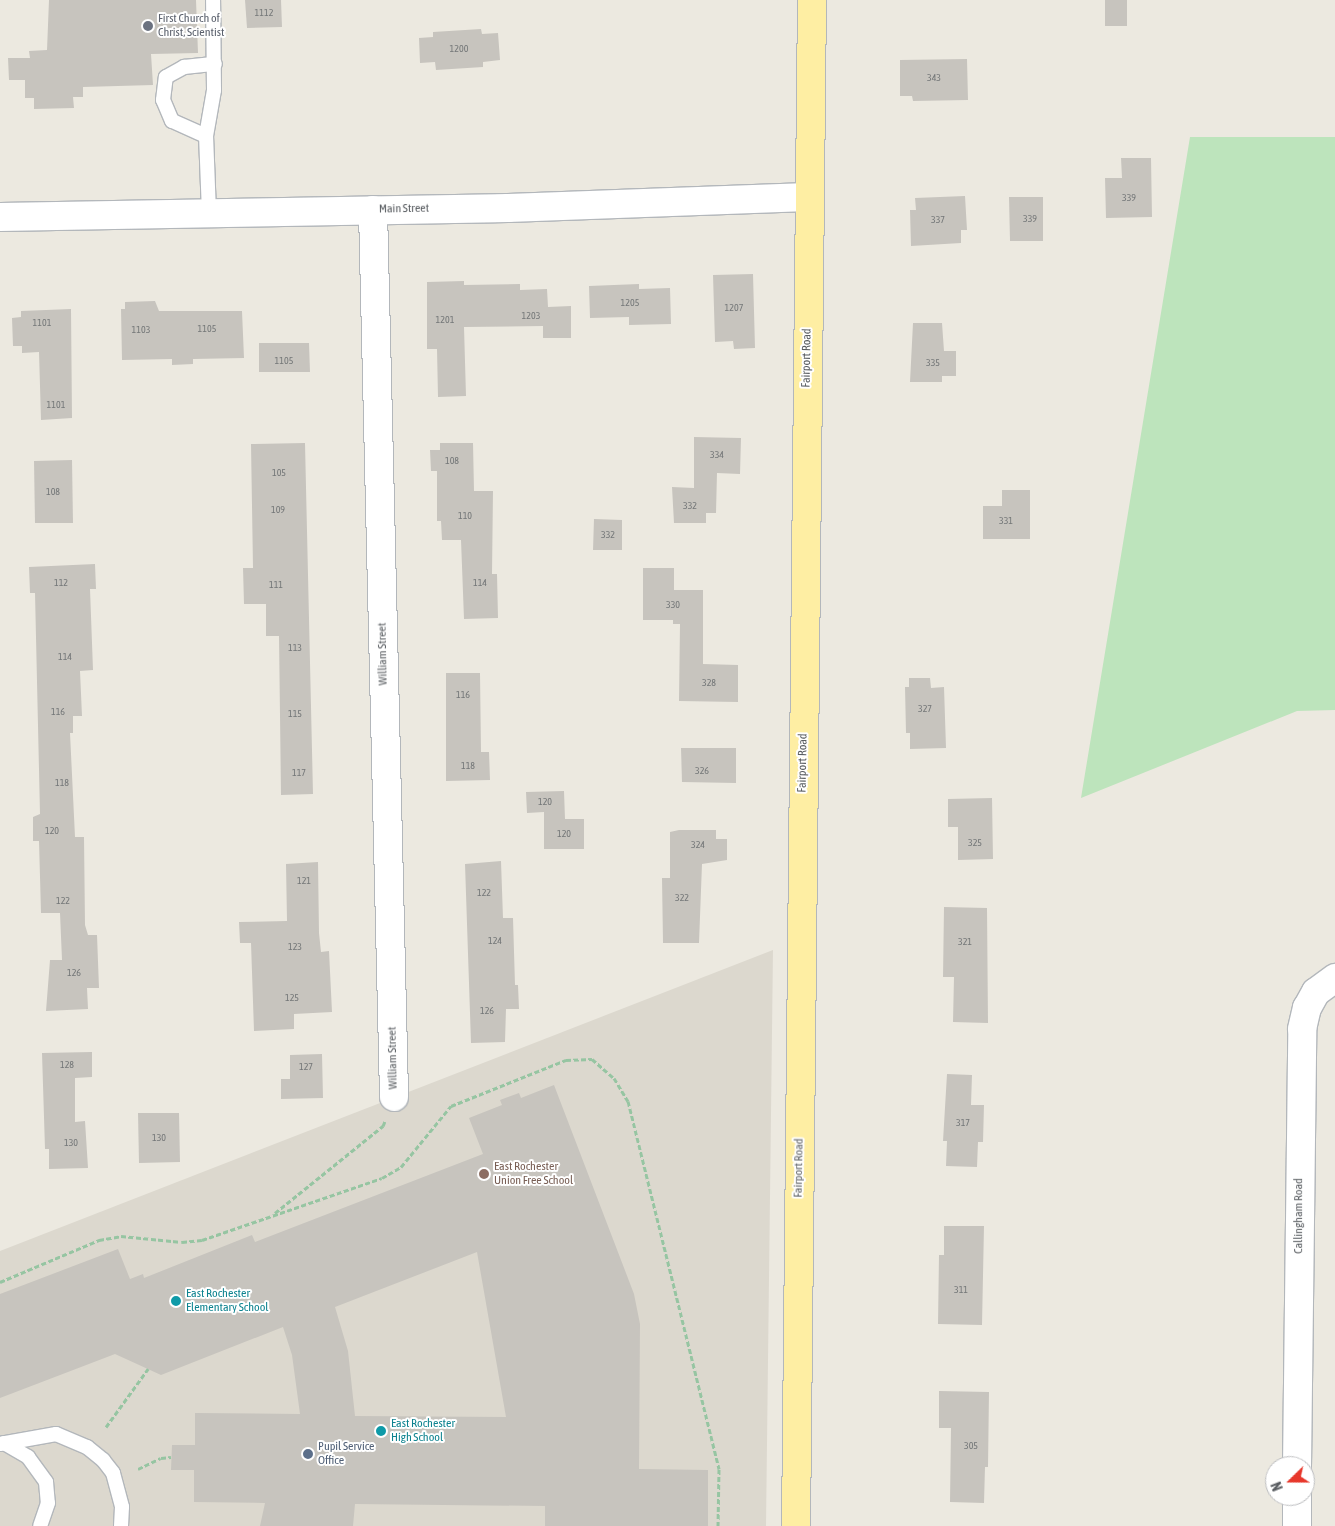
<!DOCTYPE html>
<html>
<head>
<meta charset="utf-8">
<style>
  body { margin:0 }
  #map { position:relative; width:1335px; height:1526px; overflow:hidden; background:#ece9e0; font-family:"Asap Condensed",sans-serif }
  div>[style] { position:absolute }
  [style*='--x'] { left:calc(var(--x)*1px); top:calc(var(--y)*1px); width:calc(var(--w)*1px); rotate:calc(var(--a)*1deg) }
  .education>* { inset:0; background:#dcd8ce }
  .green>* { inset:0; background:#bde4bc }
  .building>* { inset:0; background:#c7c4be }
  .path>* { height:3px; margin-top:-1.5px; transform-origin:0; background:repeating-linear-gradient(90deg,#96c5a2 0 5px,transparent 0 7.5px) }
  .roads { filter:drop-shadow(1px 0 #b3b7bb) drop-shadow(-1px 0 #b3b7bb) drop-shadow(0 1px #b3b7bb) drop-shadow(0 -1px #b3b7bb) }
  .lane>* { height:14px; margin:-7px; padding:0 7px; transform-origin:7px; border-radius:7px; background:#fff }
  .street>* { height:28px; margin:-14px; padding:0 14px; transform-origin:14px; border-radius:14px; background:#fff }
  .secondary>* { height:28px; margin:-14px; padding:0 14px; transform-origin:14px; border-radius:14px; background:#fff }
  .primary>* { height:28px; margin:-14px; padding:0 14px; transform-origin:14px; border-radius:14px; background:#feeea3 }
  .dots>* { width:14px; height:14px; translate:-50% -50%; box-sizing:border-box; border:2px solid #fff; border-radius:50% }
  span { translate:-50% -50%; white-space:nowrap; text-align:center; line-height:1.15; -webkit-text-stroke:4px #fff; paint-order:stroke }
  .number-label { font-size:10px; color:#747778 }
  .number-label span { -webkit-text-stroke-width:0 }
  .worship-label { font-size:12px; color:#5b616d }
  .left { translate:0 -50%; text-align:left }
  .street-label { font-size:12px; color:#595d61 }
  .education-label { font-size:12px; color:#785e54 }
  .culture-label { font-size:12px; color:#0d838f }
  .service-label { font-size:12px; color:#4e5e75 }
  .north { position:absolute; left:1265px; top:1456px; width:50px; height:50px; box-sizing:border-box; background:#fff; border:1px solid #bdbec0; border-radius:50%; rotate:248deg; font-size:14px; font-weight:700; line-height:20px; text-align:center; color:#595d61 }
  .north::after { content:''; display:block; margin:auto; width:18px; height:22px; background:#e7372b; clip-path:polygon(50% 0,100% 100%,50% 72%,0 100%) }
</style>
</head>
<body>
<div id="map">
  <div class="education">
    <div style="clip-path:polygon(773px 950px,766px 1526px,0 1526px,0 1251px)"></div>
  </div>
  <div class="green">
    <div style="clip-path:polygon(1190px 137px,1335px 137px,1335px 710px,1297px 711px,1081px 798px)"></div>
  </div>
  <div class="building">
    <div style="clip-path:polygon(49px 0,196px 0,198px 53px,151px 54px,153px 85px,83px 87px,83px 97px,73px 97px,74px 108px,34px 109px,34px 98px,25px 98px,25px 80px,9px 80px,8px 58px,30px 58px,29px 51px,47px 50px)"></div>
    <div style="clip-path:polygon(245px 0,281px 0,282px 27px,247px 28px)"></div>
    <div style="clip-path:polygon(1105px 0,1127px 0,1127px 26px,1105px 26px)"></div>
    <div style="clip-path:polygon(481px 29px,482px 34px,498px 33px,500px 60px,483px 62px,483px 67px,436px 70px,435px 62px,420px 63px,419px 38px,433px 37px,433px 32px)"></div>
    <div style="clip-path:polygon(967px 59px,968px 100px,913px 101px,912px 96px,900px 96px,900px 60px)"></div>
    <div style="clip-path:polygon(1121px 158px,1151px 158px,1152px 217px,1106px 218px,1105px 178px,1122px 178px)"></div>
    <div style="clip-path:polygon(965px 196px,967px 230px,961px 230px,961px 243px,911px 246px,910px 210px,916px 210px,915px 198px)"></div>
    <div style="clip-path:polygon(1009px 197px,1043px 197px,1043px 241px,1010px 241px)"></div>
    <div style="clip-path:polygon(753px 274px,755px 348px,734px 349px,733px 341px,715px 342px,713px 275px)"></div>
    <div style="clip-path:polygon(464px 281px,464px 285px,520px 284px,520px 290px,547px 289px,548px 307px,571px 306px,571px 338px,543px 338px,543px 326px,464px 327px,466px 396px,438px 397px,437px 349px,427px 349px,427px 282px)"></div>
    <div style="clip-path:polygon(639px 284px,639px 289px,670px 288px,671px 324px,629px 325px,629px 317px,590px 318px,589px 286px)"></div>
    <div style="clip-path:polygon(155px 301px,159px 311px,242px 311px,244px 358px,193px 359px,193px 364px,172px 365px,172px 359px,122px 360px,121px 309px,125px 309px,125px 302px)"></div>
    <div style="clip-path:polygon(71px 309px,72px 418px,41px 420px,39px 352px,22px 353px,22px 346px,13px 346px,12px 318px,21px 317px,21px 311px)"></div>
    <div style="clip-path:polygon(913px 323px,942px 323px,944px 351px,956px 351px,956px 376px,942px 376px,942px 382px,910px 382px)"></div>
    <div style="clip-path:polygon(259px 343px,309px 343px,310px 372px,259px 372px)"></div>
    <div style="clip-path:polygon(694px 437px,741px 438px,740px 474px,717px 473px,716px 513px,706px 513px,706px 523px,674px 523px,672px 487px,694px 488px)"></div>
    <div style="clip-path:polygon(305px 443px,313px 794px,281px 795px,279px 636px,266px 636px,266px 604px,244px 604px,243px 568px,253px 568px,251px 444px)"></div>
    <div style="clip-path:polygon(440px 443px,473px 443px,474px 491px,493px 491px,492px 574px,497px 574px,498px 618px,464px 619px,461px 540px,442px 540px,441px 521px,437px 521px,437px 471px,431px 471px,430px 450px,440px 450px)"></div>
    <div style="clip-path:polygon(72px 460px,73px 523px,35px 523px,34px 461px)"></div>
    <div style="clip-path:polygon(1002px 490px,1030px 490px,1030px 539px,983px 539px,983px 506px,1002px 506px)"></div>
    <div style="clip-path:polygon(594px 519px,622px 520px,622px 550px,593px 550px)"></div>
    <div style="clip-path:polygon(95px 564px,96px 589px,90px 589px,93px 670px,80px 671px,82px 716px,73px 716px,73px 733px,70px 733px,75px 837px,84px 837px,85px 925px,88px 935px,97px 935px,99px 988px,87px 988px,88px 1009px,46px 1011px,50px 960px,62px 960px,60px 913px,41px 913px,39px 841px,33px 841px,33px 817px,40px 814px,35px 593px,30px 593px,29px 567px)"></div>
    <div style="clip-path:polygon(643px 568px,674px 568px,674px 590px,703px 590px,703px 664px,738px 665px,738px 702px,679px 701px,680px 624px,673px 624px,673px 620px,643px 620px)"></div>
    <div style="clip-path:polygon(446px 673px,480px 673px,481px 752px,489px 752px,490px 780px,446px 781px)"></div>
    <div style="clip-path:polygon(909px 678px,930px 678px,931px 688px,944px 687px,946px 748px,910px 749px,910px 733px,906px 733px,905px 687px,909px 687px)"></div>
    <div style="clip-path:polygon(681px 748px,736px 748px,736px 783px,682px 782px)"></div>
    <div style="clip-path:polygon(564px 791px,565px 819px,584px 819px,584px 849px,544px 849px,544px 812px,527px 813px,526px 792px)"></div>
    <div style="clip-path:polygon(992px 798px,993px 859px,958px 860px,958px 827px,948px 827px,948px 799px)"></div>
    <div style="clip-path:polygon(679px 830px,716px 830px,716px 839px,727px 839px,727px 860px,702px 864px,699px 943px,663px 943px,662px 878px,670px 878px,670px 832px)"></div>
    <div style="clip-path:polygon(501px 861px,503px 918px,513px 918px,515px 985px,518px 985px,519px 1009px,506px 1009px,505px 1042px,471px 1043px,465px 864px)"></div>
    <div style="clip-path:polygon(318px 862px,319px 933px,321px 952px,329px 951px,332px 1012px,294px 1014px,294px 1029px,254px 1031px,251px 943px,240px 943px,239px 922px,287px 921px,286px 864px)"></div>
    <div style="clip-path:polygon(944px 907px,987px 908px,988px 1023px,953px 1022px,954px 977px,943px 977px)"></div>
    <div style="clip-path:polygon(92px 1052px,92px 1077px,75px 1078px,75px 1122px,85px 1121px,88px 1168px,49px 1169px,49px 1149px,45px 1149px,42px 1053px)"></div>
    <div style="clip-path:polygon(322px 1054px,323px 1098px,281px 1099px,281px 1079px,290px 1079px,290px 1055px)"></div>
    <div style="clip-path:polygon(947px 1074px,972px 1075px,971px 1105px,984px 1105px,983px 1142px,978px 1142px,977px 1167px,946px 1166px,947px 1141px,943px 1141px)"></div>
    <div style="clip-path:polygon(evenodd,554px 1085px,634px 1294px,640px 1324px,639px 1469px,708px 1470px,708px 1526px,545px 1526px,545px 1506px,355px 1504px,353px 1526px,260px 1526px,265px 1503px,194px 1502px,194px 1470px,171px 1470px,172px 1445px,195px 1445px,195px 1413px,300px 1414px,292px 1355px,283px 1327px,161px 1375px,115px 1354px,0 1398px,0 1294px,118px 1249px,130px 1279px,143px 1274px,144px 1278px,252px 1235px,255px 1242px,483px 1154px,469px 1118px,502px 1105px,500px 1100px,519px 1093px,521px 1098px,554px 1085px,477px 1252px,506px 1417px,355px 1416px,348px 1351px,335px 1307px,477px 1252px)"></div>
    <div style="clip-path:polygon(138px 1113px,179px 1113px,180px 1162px,139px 1163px)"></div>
    <div style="clip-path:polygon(944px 1226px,984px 1226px,982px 1325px,938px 1324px,939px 1255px,944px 1255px)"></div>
    <div style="clip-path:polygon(939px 1391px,989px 1392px,988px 1467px,985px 1467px,984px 1503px,950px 1502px,951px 1428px,939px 1428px)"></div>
  </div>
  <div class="path">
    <div style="--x:275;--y:1213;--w:139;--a:-38.9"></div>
    <div style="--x:383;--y:1126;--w:5;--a:-68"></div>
    <div style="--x:0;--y:1282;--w:108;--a:-23"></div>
    <div style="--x:99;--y:1240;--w:22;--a:-10"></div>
    <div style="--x:121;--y:1236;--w:61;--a:5.6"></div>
    <div style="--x:182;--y:1242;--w:20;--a:-6"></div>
    <div style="--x:202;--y:1240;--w:190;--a:-19"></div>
    <div style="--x:382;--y:1178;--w:22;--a:-30"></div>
    <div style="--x:401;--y:1167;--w:79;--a:-50.7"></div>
    <div style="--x:451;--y:1106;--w:124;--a:-21.8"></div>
    <div style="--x:566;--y:1060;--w:26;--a:-2"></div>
    <div style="--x:592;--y:1059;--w:29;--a:41"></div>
    <div style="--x:614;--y:1078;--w:27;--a:59"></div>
    <div style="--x:628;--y:1101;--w:379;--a:76.1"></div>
    <div style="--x:719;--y:1469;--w:57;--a:91"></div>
    <div style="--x:106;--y:1427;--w:72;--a:-54.1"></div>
    <div style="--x:138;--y:1469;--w:25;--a:-26"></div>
    <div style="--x:161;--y:1458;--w:10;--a:-6"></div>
  </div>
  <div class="roads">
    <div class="lane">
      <div style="--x:206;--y:136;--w:37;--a:-156"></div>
      <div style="--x:172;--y:121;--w:23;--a:-113"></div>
      <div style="--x:163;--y:100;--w:23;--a:-83"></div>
      <div style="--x:166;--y:77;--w:21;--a:-29"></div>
      <div style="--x:184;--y:67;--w:31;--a:-6"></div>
      <div style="--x:209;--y:213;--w:77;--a:-92.2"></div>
      <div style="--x:206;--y:136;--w:47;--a:-80.1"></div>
      <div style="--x:214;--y:90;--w:90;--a:-90.6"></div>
      <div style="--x:4;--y:1443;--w:28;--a:30"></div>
      <div style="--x:28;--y:1457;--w:31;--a:54"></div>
      <div style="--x:46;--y:1482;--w:21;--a:85"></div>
      <div style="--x:48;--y:1503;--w:24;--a:109"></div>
      <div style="--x:0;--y:1444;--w:57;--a:-10.1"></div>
      <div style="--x:56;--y:1434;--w:34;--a:23"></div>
      <div style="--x:87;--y:1447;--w:21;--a:39"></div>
      <div style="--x:103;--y:1460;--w:16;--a:52"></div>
      <div style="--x:113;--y:1473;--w:35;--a:75"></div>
      <div style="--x:122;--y:1507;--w:19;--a:93"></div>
    </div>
    <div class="street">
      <div style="--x:373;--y:210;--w:887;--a:88.64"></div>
      <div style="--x:1297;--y:1466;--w:437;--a:-89.3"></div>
      <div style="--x:1302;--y:1029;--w:22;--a:-77"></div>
      <div style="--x:1307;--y:1008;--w:18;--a:-61"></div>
      <div style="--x:1316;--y:992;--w:24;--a:-36"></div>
      <div style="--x:1297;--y:1526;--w:30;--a:-90"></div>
    </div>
    <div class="secondary">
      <div style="--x:0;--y:217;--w:508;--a:-1.01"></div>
      <div style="--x:508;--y:208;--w:300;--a:-2.1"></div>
    </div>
    <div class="primary">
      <div style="--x:796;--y:1526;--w:1526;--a:-89.4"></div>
    </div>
  </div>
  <div class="dots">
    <div style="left:148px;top:26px;background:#6b7280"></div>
    <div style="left:484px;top:1174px;background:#8d6e63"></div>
    <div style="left:176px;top:1301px;background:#0f9aa8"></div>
    <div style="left:381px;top:1431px;background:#0f9aa8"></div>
    <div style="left:308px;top:1454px;background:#5c6f8a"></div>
  </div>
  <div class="number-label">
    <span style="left:264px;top:13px">1112</span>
    <span style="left:459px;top:49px">1200</span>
    <span style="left:934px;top:78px">343</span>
    <span style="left:1129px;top:198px">339</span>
    <span style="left:1030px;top:219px">339</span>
    <span style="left:938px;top:220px">337</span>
    <span style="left:630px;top:303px">1205</span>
    <span style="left:734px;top:308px">1207</span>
    <span style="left:531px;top:316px">1203</span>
    <span style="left:445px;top:320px">1201</span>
    <span style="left:42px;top:323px">1101</span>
    <span style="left:207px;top:329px">1105</span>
    <span style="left:141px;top:330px">1103</span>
    <span style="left:284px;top:361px">1105</span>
    <span style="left:933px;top:363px">335</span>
    <span style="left:56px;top:405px">1101</span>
    <span style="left:717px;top:455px">334</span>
    <span style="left:452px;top:461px">108</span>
    <span style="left:279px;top:473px">105</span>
    <span style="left:53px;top:492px">108</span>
    <span style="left:690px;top:506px">332</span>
    <span style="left:278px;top:510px">109</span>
    <span style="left:465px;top:516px">110</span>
    <span style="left:1006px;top:521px">331</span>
    <span style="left:608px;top:535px">332</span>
    <span style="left:61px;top:583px">112</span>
    <span style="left:480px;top:583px">114</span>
    <span style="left:276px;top:585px">111</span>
    <span style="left:673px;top:605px">330</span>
    <span style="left:295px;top:648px">113</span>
    <span style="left:65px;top:657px">114</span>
    <span style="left:709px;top:683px">328</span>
    <span style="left:463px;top:695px">116</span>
    <span style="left:925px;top:709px">327</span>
    <span style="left:58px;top:712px">116</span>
    <span style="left:295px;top:714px">115</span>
    <span style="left:468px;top:766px">118</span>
    <span style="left:702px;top:771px">326</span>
    <span style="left:299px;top:773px">117</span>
    <span style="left:62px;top:783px">118</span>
    <span style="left:545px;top:802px">120</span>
    <span style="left:52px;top:831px">120</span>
    <span style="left:564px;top:834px">120</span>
    <span style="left:975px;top:843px">325</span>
    <span style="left:698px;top:845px">324</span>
    <span style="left:304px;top:881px">121</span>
    <span style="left:484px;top:893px">122</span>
    <span style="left:682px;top:898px">322</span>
    <span style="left:63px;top:901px">122</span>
    <span style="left:495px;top:941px">124</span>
    <span style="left:965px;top:942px">321</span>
    <span style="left:295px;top:947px">123</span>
    <span style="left:74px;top:973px">126</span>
    <span style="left:292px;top:998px">125</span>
    <span style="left:487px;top:1011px">126</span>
    <span style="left:67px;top:1065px">128</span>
    <span style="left:306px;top:1067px">127</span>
    <span style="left:963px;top:1123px">317</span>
    <span style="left:159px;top:1138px">130</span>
    <span style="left:71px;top:1143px">130</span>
    <span style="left:961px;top:1290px">311</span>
    <span style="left:971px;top:1446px">305</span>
  </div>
  <div class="worship-label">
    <span class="left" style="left:158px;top:26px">First Church of<br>Christ, Scientist</span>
  </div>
  <div class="street-label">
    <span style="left:404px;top:209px;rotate:-1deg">Main Street</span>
    <span style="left:807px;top:358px;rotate:-89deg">Fairport Road</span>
    <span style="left:383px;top:654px;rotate:-91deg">William Street</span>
    <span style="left:803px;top:763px;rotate:-89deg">Fairport Road</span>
    <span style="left:393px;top:1058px;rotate:-91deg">William Street</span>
    <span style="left:799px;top:1168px;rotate:-89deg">Fairport Road</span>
    <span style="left:1299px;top:1216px;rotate:-90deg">Callingham Road</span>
  </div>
  <div class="education-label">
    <span class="left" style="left:494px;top:1174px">East Rochester<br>Union Free School</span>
  </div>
  <div class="culture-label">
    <span class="left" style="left:186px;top:1301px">East Rochester<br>Elementary School</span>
    <span class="left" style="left:391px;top:1431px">East Rochester<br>High School</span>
  </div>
  <div class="service-label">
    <span class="left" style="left:318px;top:1454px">Pupil Service<br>Office</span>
  </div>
  <div class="north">N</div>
</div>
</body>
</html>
